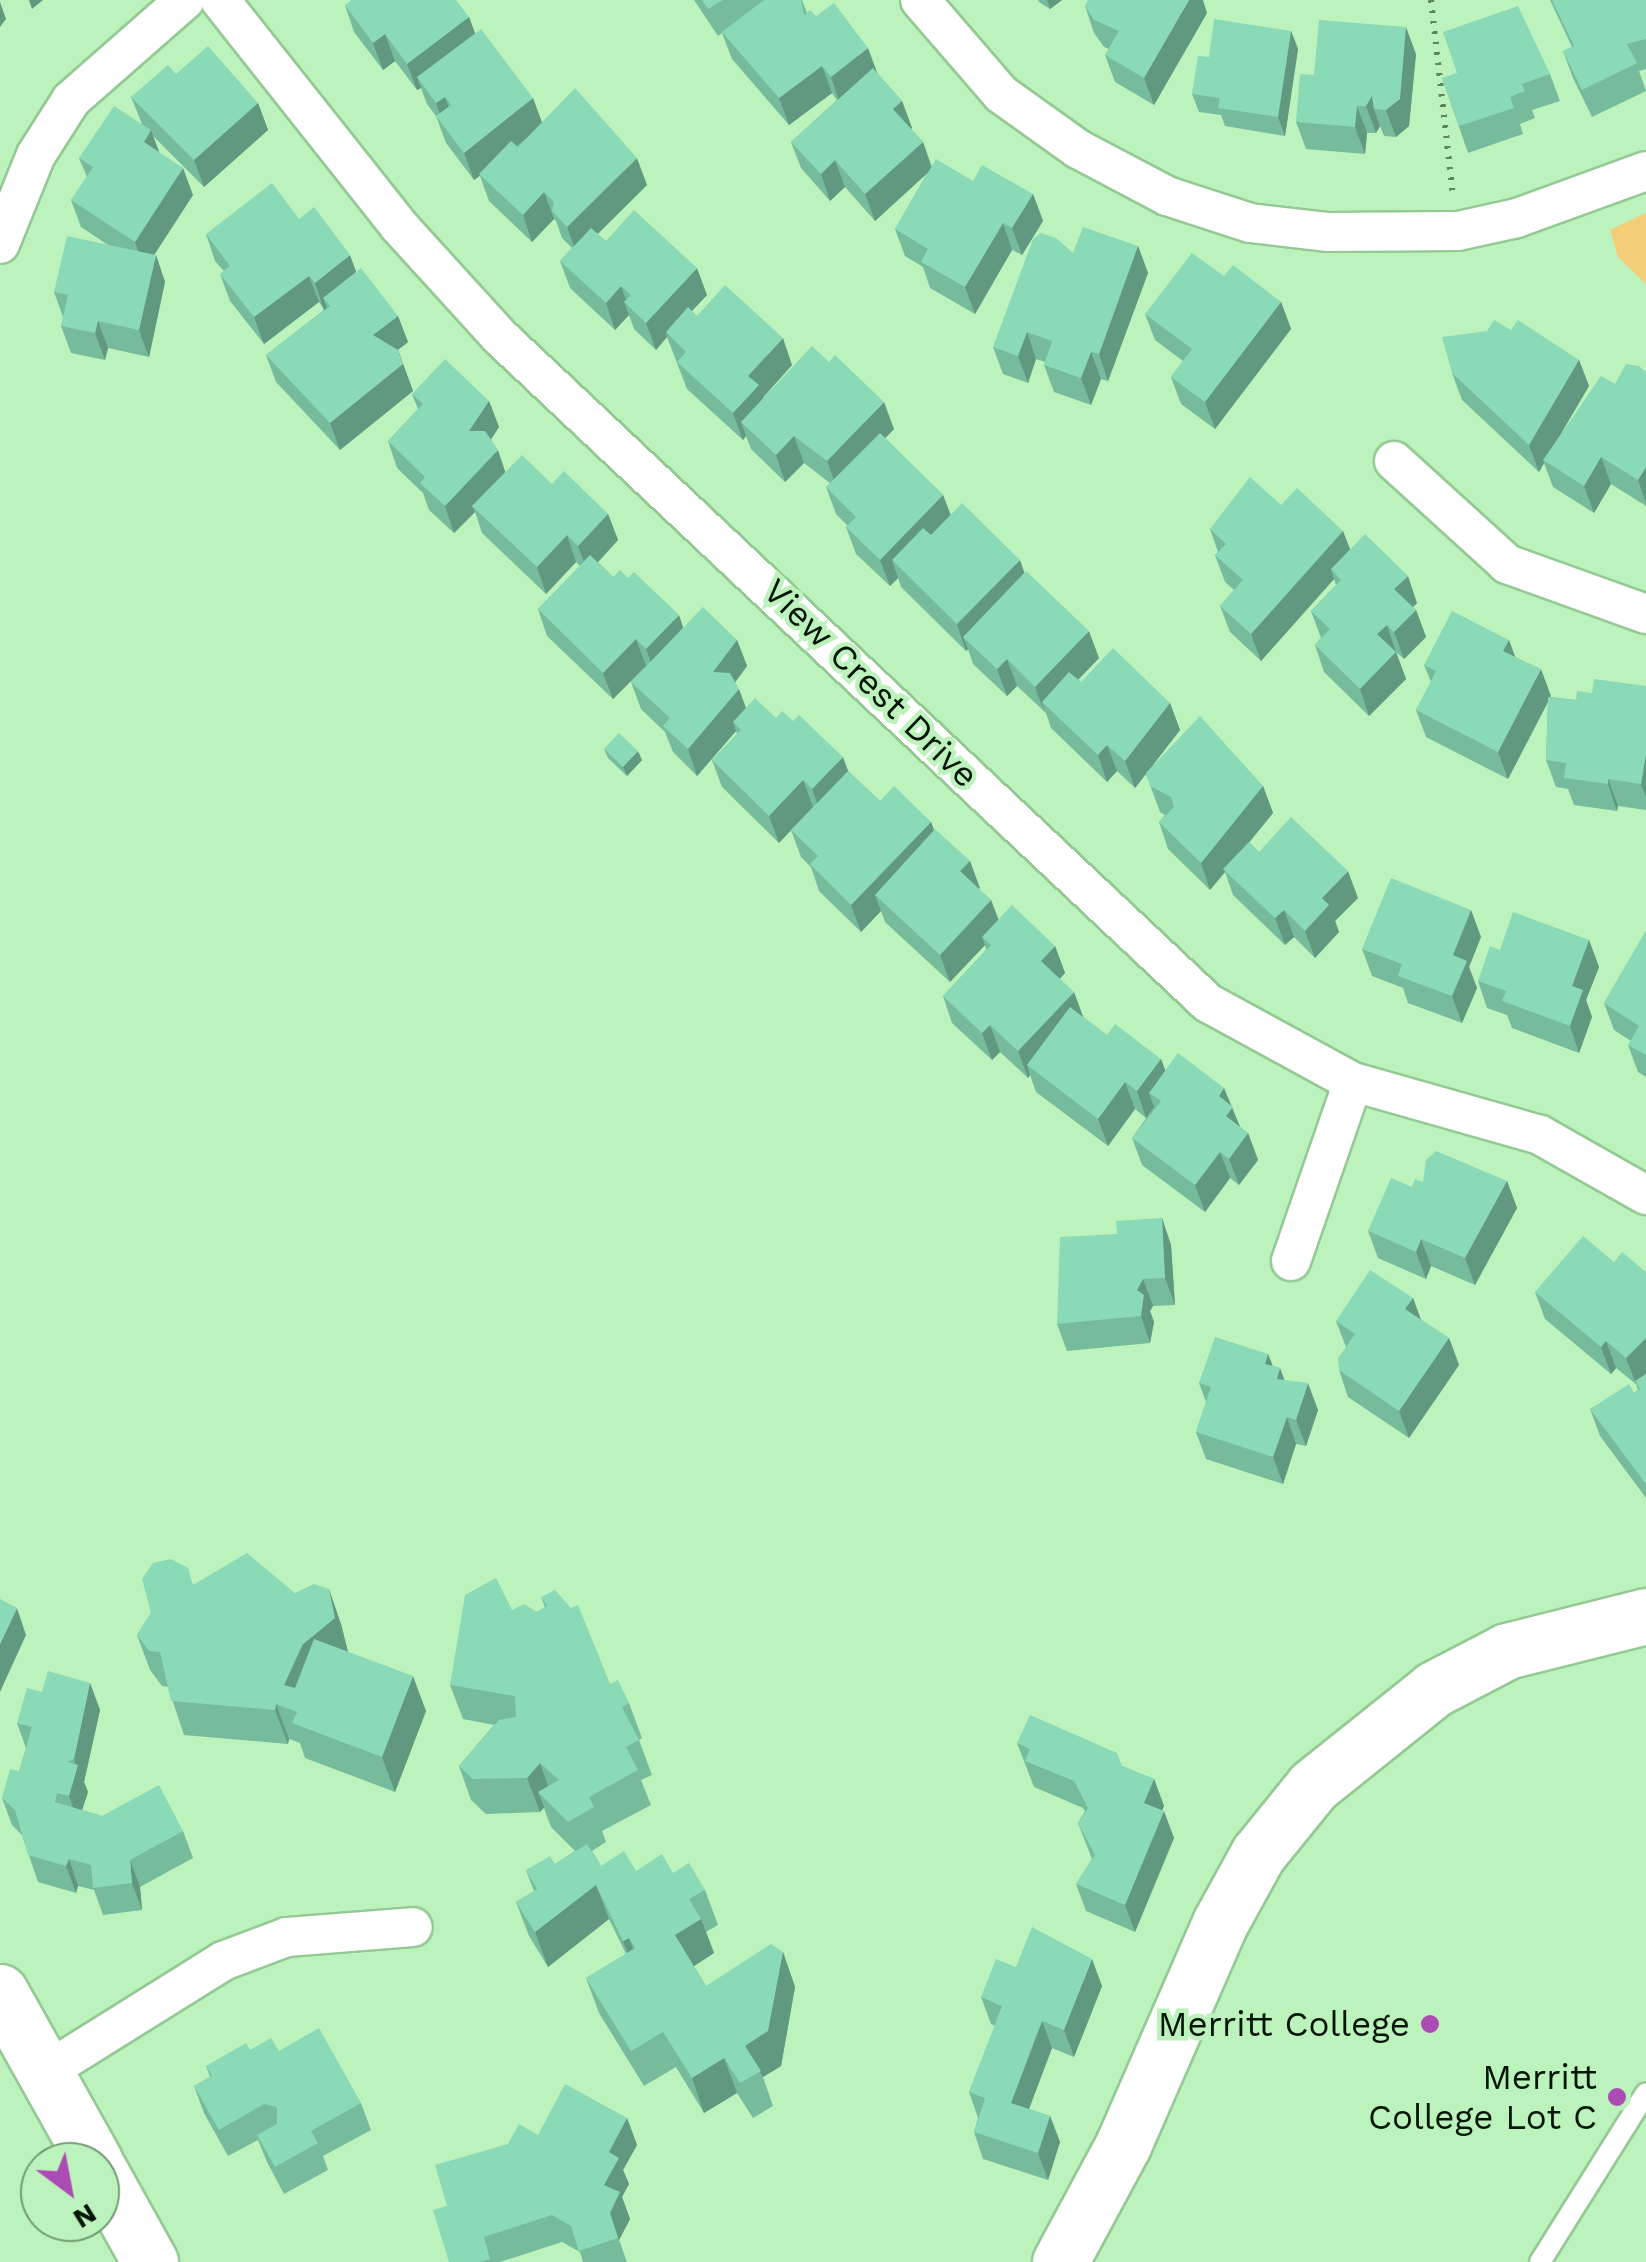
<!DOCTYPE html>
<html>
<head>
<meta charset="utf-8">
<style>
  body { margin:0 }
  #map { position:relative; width:1646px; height:2262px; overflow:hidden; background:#bcf3bc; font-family:"Work Sans",sans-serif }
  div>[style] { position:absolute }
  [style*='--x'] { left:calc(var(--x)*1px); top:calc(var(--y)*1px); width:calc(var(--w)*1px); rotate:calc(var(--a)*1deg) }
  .green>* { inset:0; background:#f4cd79 }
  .path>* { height:6px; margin-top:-3px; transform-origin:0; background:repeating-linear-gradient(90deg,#5f835f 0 2.5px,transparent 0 10.5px) }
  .roads { filter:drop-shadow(2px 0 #94c994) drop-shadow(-2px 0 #94c994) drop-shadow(0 2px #94c994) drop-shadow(0 -2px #94c994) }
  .lane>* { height:20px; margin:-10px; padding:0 10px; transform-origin:10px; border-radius:10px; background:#fff }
  .street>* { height:38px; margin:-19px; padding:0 19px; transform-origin:19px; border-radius:19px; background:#fff }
  .secondary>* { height:55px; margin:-27.5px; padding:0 27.5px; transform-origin:27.5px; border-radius:27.5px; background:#fff }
  .wall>* { inset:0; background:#77bb9d }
  .shaded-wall>* { inset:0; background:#619880 }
  .building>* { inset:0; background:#8ad9b7 }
  .dots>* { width:28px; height:28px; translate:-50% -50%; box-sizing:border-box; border:5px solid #bcf3bc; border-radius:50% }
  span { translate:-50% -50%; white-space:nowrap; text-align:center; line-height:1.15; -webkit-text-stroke:9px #bcf3bc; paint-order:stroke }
  .street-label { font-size:35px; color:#021403 }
  .poi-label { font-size:35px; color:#021403 }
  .right { translate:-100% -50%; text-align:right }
  .north { position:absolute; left:20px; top:2142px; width:100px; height:100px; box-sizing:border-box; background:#bcf3bc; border:2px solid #729a72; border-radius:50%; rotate:148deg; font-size:28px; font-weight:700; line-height:40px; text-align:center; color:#021403 }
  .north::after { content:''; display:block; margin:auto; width:35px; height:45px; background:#ac4bb3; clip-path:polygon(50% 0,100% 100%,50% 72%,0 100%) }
</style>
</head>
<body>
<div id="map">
  <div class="green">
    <div style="clip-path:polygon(1646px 213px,1646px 284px,1618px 257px,1610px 230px)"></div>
  </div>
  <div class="path">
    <div style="--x:1431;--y:0;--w:196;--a:83.6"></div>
  </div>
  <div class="roads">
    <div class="lane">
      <div style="--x:1540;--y:2262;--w:199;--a:-57.9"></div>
    </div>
    <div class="street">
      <div style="--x:220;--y:0;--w:288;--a:51.6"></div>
      <div style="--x:399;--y:226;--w:150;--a:47.7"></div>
      <div style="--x:500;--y:337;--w:972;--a:43.25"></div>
      <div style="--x:1208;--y:1003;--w:165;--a:28.6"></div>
      <div style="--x:1353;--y:1082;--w:194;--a:15.8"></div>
      <div style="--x:1540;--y:1135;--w:122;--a:29.5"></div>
      <div style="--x:920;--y:0;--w:124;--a:49.2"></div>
      <div style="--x:1001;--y:94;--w:95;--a:35.5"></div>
      <div style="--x:1078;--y:149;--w:101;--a:27.8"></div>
      <div style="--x:1167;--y:196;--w:87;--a:18"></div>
      <div style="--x:1250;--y:223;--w:79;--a:6.6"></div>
      <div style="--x:1328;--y:232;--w:130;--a:-0.4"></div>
      <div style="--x:1458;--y:231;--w:60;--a:-12.4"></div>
      <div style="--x:1517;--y:218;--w:137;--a:-20"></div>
      <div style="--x:0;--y:244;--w:96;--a:-68"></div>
      <div style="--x:36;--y:155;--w:65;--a:-57.5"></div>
      <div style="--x:71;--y:100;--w:152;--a:-41.3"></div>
      <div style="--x:1394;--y:461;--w:153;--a:42.3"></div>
      <div style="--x:1507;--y:564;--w:148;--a:19.8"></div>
      <div style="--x:1291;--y:1261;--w:189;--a:-70.9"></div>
      <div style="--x:47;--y:2071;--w:208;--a:-32"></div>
      <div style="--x:223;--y:1961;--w:68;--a:-20.6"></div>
      <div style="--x:287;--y:1937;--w:126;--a:-4.5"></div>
    </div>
    <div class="secondary">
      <div style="--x:0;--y:1992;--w:195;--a:60.8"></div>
      <div style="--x:100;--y:2172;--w:103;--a:60.9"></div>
      <div style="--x:1060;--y:2262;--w:133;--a:-61.7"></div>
      <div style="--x:1123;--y:2145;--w:242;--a:-66.4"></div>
      <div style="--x:1220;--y:1923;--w:79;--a:-61.2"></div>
      <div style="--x:1258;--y:1854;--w:87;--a:-51"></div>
      <div style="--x:1313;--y:1786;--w:155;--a:-38.7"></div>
      <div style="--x:1434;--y:1689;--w:82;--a:-27.5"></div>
      <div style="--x:1507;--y:1651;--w:143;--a:-14.1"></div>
    </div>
  </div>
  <div class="wall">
    <div style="clip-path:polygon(694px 0,802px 0,807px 13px,816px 16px,877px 73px,902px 101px,912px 128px,911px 129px,923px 142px,932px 167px,973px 181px,1033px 194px,1043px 221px,1022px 255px,1012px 250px,975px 314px,930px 288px,923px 267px,905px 256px,895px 229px,928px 172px,875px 221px,845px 187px,830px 201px,801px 168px,791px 142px,837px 100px,832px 93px,789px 125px,732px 59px,722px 33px,718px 36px)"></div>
    <div style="clip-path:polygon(1038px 0,1062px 0,1050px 9px,1039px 2px)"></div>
    <div style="clip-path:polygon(1550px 0,1646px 0,1646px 69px,1639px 71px,1646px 91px,1592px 117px,1573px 78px,1563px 51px,1572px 47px)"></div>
    <div style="clip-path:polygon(345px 5px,469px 17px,475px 34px,542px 122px,647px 185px,598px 234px,606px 241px,707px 295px,692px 311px,697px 316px,792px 365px,763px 398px,894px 429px,885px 438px,943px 495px,951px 515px,1024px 573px,1099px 658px,1078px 680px,1081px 682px,1170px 703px,1180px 730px,1153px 765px,1263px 786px,1273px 813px,1249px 842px,1259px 852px,1358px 898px,1335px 921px,1339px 932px,1315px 958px,1294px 937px,1285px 945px,1233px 895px,1225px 872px,1210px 890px,1168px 849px,1159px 822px,1165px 815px,1160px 812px,1146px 774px,1135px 788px,1117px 771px,1107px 782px,1051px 728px,1046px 713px,1017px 686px,1007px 696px,973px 664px,968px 649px,966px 651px,901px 587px,898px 578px,890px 586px,856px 554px,846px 527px,848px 526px,836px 514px,826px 487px,830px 483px,804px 463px,785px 482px,751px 449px,746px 436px,743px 440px,687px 389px,667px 337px,656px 350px,634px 329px,629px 315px,615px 330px,570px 288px,560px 261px,572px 248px,562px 238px,556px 221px,554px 219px,532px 242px,489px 201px,480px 176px,474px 180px,446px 143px,436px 116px,427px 104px,421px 88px,417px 90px,395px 61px,383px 70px,354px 32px)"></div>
    <div style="clip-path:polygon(1085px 6px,1207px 13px,1154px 105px,1115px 82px,1105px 55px,1109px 49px,1104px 47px,1094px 33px)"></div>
    <div style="clip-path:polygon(1291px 31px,1298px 49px,1285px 136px,1225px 126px,1221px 115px,1199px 112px,1192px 94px,1209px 57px)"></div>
    <div style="clip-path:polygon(1416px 54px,1409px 126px,1396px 137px,1384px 136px,1380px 126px,1376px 133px,1367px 133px,1365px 154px,1306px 149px,1296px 122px,1314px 75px)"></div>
    <div style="clip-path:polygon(176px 74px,258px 103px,268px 130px,204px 187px,153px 136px,159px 152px,193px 195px,154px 255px,156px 255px,165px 282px,149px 357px,108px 348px,105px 360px,71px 353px,61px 326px,63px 317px,54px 292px,108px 245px,81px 227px,71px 200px,87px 177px,79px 158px,142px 124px,131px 97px)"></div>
    <div style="clip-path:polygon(1550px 74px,1560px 101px,1532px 110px,1535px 118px,1520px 124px,1523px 134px,1468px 153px,1442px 78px)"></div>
    <div style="clip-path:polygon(299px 219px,356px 272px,398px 316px,408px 342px,398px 350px,413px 391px,340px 450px,276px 382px,266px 355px,324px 310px,319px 302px,264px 344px,230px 301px,220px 274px,224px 271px,215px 261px,206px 234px)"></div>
    <div style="clip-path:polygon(1138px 246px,1148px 273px,1108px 381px,1101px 379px,1091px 405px,1054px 392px,1044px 365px,1045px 362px,1036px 359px,1028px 383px,1003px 374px,993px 347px,1073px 253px)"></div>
    <div style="clip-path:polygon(1224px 276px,1281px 302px,1291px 329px,1215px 429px,1181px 404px,1171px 377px,1183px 361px,1155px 340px,1145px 314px)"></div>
    <div style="clip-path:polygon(1511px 330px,1579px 360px,1589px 386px,1561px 433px,1615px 384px,1646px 372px,1646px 506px,1611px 484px,1594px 513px,1553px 487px,1544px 463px,1539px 472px,1462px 400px,1452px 373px)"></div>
    <div style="clip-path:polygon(412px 394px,489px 401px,499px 427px,491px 439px,505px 472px,552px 484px,608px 514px,618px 540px,598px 562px,613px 577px,683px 628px,737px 640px,747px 666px,735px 682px,746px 708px,776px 718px,848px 771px,880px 801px,931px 822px,934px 830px,970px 861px,979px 889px,991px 900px,999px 920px,1055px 946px,1065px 973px,1060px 979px,1083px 1017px,1107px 1035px,1161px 1059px,1165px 1071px,1224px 1088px,1240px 1127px,1248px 1133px,1258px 1160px,1239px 1185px,1230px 1178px,1205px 1212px,1142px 1165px,1132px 1138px,1154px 1107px,1146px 1118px,1135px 1109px,1108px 1146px,1036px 1092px,1030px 1075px,1028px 1078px,1000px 1052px,992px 1060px,952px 1023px,943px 996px,986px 950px,985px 945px,950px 982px,885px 922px,881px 911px,861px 932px,819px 891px,811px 867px,801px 857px,791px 830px,779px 843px,722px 787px,712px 760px,737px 734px,736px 731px,697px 776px,673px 752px,665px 732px,641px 709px,631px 682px,646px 666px,613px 699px,547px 636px,538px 609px,580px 566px,576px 562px,546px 594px,482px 533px,475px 512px,454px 533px,429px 510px,423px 493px,397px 468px,388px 441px,418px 409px)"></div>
    <div style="clip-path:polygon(1281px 505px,1343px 531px,1350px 550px,1417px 603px,1413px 607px,1416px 610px,1426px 637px,1404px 659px,1396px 652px,1406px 679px,1369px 716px,1324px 672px,1315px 645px,1321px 638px,1311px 611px,1336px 585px,1334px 579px,1261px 661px,1230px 632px,1220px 606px,1234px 590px,1225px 582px,1215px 555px,1218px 552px,1210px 529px)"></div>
    <div style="clip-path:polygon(1509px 640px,1515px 656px,1550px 697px,1576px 700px,1592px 693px,1646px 686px,1646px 810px,1618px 806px,1617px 811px,1574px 805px,1568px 789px,1556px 787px,1546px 760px,1548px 702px,1508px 779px,1426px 737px,1416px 710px,1431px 682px,1424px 665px)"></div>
    <div style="clip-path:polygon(604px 749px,642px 760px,627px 776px,608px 758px)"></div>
    <div style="clip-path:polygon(1471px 910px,1481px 937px,1469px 967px,1477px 988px,1462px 1023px,1408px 1003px,1403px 988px,1372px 976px,1362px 949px)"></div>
    <div style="clip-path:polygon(1646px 931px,1646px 1077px,1638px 1072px,1628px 1045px,1631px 1041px,1614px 1030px,1604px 1003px)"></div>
    <div style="clip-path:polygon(1589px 940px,1599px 967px,1586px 1000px,1592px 1017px,1579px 1053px,1512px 1028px,1507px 1015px,1487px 1008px,1478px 981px,1500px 950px)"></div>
    <div style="clip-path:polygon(1507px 1181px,1517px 1208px,1475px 1285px,1431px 1266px,1426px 1279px,1378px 1258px,1368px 1231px,1412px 1187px,1423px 1182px)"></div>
    <div style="clip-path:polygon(1162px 1218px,1171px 1245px,1175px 1305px,1153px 1306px,1150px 1311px,1154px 1322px,1150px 1343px,1067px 1351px,1057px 1324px,1117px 1234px)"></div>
    <div style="clip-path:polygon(1614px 1262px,1646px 1272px,1646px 1498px,1600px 1436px,1590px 1409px,1634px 1393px,1638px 1390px,1636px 1384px,1616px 1368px,1611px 1374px,1545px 1319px,1535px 1292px)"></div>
    <div style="clip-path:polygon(1413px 1298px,1420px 1319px,1449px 1338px,1459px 1365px,1409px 1438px,1348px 1397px,1339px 1370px,1346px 1347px,1336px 1321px)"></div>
    <div style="clip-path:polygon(1268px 1354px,1273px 1366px,1280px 1368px,1284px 1380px,1318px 1410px,1306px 1446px,1296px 1444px,1283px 1484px,1206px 1459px,1196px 1432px,1206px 1402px,1199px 1383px)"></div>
    <div style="clip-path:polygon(194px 1584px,295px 1593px,341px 1624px,348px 1652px,426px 1711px,395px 1792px,305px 1758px,300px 1743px,289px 1739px,288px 1744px,184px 1735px,168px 1687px,162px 1686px,150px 1670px,137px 1635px,151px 1613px)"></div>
    <div style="clip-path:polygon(541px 1597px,610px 1684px,629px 1703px,642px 1738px,639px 1740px,652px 1775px,641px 1780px,651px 1805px,602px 1831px,606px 1842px,592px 1851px,601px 1866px,636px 1871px,673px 1873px,705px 1890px,718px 1925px,706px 1932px,714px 1953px,694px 1966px,706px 1986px,783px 1952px,795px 1987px,781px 2066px,763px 2077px,773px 2106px,753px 2118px,737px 2093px,704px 2113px,676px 2067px,644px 2086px,599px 2013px,586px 1978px,626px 1954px,609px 1919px,548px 1967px,529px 1936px,516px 1902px,534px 1891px,526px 1870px,555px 1864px,575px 1851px,551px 1827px,544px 1808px,540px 1812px,486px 1814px,471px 1800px,459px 1766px,494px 1725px,463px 1719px,450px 1685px,512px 1610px,537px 1612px,545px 1607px)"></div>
    <div style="clip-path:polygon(90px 1683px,100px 1710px,84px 1782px,88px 1792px,82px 1810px,102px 1816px,183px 1831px,193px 1858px,140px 1887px,142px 1910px,103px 1915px,94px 1890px,78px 1886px,76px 1893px,38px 1882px,22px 1835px,12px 1825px,2px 1798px,19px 1771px,26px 1748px,17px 1723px,42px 1692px)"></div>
    <div style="clip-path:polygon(1017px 1743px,1122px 1766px,1154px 1779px,1164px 1806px,1162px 1810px,1174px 1838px,1135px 1932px,1086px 1911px,1076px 1884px,1092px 1859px,1078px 1823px,1085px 1811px,1083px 1808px,1034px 1787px)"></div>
    <div style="clip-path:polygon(1016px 1967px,1102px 1986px,1074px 2057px,1052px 2048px,1029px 2109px,1050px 2116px,1060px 2142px,1048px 2180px,983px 2159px,974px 2132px,978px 2118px,969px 2092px,995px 2026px,991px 2024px,981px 1997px)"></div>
    <div style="clip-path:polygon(250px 2050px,279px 2051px,361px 2103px,371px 2130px,323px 2156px,328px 2170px,284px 2194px,267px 2162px,258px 2140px,228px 2156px,204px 2113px,194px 2086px,210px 2077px,206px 2066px)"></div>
    <div style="clip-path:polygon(627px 2118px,637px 2145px,623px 2170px,629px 2184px,622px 2197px,630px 2219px,619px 2240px,627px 2262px,583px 2262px,580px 2252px,562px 2242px,500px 2262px,449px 2262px,447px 2206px,538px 2135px)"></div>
  </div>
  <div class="shaded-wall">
    <div style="clip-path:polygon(29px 0,43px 0,32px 9px)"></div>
    <div style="clip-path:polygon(1047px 0,1062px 0,1050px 9px)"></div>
    <div style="clip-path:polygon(1189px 0,1203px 0,1207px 13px,1154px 105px,1144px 78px)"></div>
    <div style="clip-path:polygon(0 2px,6px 19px,0 27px)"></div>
    <div style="clip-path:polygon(469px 17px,479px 44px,417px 77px,421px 88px,417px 90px,407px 64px)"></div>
    <div style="clip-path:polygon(1406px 27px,1416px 54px,1409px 126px,1396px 137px,1386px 110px)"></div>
    <div style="clip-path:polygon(1291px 31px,1298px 49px,1285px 136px,1278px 117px)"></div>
    <div style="clip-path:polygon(385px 34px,395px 61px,383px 70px,373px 43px)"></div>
    <div style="clip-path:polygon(868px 48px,878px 75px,840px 104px,831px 77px)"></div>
    <div style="clip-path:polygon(822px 66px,832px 93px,789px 125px,779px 98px)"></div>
    <div style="clip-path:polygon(1372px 96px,1374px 109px,1380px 126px,1376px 133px,1366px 106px)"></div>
    <div style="clip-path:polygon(445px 97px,455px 124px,446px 130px,436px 103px)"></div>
    <div style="clip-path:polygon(533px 98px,543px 125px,474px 180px,464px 153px)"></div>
    <div style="clip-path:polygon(902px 101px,912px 128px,903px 136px,893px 109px)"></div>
    <div style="clip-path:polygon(258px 103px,268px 130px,204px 187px,194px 160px)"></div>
    <div style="clip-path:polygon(1357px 106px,1367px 133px,1365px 154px,1355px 127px)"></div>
    <div style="clip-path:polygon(151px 130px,161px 157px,144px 142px)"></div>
    <div style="clip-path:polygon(923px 142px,932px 169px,875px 221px,865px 194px)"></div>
    <div style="clip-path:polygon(637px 158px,647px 185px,577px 254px,567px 227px)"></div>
    <div style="clip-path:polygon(835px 160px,845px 187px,830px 201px,821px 174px)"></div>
    <div style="clip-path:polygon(183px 168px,193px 195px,145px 269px,135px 242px)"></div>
    <div style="clip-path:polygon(544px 192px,554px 219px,532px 242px,523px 215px)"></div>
    <div style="clip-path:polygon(1033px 194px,1043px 221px,1022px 255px,1012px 228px)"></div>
    <div style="clip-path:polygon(1003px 223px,1012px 250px,975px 314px,965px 287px)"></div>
    <div style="clip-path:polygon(1138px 246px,1148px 273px,1108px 381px,1099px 354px)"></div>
    <div style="clip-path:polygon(156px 255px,165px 282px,149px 357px,139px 330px)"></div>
    <div style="clip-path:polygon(350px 255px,360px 282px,323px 298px,327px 308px,324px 310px,315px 283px)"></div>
    <div style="clip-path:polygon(697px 268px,707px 295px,669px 335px,666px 332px,667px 337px,656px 350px,646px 323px)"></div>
    <div style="clip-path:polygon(309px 276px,319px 302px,264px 344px,254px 317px)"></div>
    <div style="clip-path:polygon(621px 286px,628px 306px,624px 302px,629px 315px,615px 330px,606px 303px)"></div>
    <div style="clip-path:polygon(1281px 302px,1291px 329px,1215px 429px,1205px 402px)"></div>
    <div style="clip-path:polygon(398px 316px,408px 342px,382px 362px,373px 335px)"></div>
    <div style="clip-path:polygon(98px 321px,108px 348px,105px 360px,95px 333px)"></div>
    <div style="clip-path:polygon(1027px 332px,1036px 359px,1028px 383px,1018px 356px)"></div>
    <div style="clip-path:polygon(783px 338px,792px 365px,763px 397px,769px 412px,741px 422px,746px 436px,743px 440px,733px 413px,748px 376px)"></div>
    <div style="clip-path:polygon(398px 350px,413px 391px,340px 450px,330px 423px)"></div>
    <div style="clip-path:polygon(1091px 352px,1101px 379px,1091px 405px,1081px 378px)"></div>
    <div style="clip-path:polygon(1579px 360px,1589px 386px,1545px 461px,1543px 460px,1544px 463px,1539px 472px,1529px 445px)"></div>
    <div style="clip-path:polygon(489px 401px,499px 427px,479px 458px,469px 431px)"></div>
    <div style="clip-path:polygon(884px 402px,894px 429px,837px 488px,827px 461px)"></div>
    <div style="clip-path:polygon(794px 436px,804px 463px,785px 482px,776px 455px)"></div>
    <div style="clip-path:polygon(498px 450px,507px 477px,472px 506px,475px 512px,454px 533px,445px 506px)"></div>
    <div style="clip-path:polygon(1601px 457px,1611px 484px,1594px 513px,1584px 486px)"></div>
    <div style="clip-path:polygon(1646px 467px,1646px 503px,1638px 480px)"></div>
    <div style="clip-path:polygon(943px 495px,953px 522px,892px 560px,898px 578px,890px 586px,880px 560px)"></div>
    <div style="clip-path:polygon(608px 514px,618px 540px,588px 573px,578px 546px)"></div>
    <div style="clip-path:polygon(1343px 531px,1353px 557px,1331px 569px,1334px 579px,1261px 661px,1251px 634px)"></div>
    <div style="clip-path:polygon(567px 535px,576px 562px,546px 594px,537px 567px)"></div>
    <div style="clip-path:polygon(1020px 560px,1029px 586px,963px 637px,968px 649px,966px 651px,957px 624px)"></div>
    <div style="clip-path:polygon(1408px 576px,1417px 603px,1404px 616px,1394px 589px)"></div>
    <div style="clip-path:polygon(1416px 610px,1426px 637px,1404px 659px,1394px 632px)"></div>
    <div style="clip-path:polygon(679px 615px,688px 642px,656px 676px,646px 649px)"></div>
    <div style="clip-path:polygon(1387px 625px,1396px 652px,1388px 660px,1396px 652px,1406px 679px,1369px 716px,1360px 689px,1377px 634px)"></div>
    <div style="clip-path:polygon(1089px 631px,1099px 658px,1050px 709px,1042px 702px,1045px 714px,1035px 687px)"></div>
    <div style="clip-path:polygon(636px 639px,646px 666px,613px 699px,603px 673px)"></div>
    <div style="clip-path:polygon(737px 640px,747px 666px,723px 699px,713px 672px)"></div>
    <div style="clip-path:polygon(1509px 640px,1518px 666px,1503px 651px)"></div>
    <div style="clip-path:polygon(1007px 659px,1017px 686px,1007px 696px,997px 669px)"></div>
    <div style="clip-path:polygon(1541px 669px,1551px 696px,1508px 779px,1498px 752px)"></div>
    <div style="clip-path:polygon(739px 689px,749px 716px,733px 722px,736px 731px,697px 776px,688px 749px)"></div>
    <div style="clip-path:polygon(1170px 703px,1180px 730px,1135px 788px,1125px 761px)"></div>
    <div style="clip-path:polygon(1107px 745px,1117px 771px,1107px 782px,1098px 755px)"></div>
    <div style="clip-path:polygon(638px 751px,642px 760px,627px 776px,623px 767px)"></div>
    <div style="clip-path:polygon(1646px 754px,1646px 797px,1641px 784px)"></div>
    <div style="clip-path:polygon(843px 757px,853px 784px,822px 816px,812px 789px)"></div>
    <div style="clip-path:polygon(1608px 779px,1618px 806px,1617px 811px,1608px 784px)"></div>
    <div style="clip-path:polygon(803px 780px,813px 807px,779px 843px,769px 816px)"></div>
    <div style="clip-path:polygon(1263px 786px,1273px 813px,1226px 871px,1223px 869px,1225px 872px,1210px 890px,1201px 863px)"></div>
    <div style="clip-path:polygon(931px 822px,941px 849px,875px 895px,881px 911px,861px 932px,851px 905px)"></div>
    <div style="clip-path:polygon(970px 861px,980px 888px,970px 898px,960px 871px)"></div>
    <div style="clip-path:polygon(1348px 871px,1358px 898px,1335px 921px,1339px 932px,1315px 958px,1305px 931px,1322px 898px)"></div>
    <div style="clip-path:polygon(991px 900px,1001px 927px,982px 937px,985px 945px,950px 982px,940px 955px)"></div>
    <div style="clip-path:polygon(1284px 910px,1294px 937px,1285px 945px,1275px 918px)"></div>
    <div style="clip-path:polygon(1471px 910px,1481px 937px,1469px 967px,1477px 988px,1462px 1023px,1452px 996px,1453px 955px)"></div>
    <div style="clip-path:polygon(1589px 940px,1599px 967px,1586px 1000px,1592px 1017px,1579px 1053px,1570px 1026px,1572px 986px)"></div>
    <div style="clip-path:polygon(1055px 946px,1065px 973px,1051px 988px,1041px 961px)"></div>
    <div style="clip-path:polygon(1074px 992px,1084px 1019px,1027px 1065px,1030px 1075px,1028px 1078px,1018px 1051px)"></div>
    <div style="clip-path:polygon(990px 1025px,1000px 1052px,992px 1060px,982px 1033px)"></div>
    <div style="clip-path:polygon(1161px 1059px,1171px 1085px,1149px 1093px,1154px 1107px,1146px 1118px,1137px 1091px)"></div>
    <div style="clip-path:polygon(1125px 1082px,1135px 1109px,1108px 1146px,1098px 1119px)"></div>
    <div style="clip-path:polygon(1224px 1088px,1243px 1134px,1236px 1143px,1219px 1096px)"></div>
    <div style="clip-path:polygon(1248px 1133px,1258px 1160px,1239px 1185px,1229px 1159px)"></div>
    <div style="clip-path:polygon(1220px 1152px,1230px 1178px,1205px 1212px,1195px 1185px)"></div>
    <div style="clip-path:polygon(1507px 1181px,1517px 1208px,1475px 1285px,1465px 1258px)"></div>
    <div style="clip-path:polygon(1162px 1218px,1171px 1245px,1175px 1305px,1165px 1278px)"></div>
    <div style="clip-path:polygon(1421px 1239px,1431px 1266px,1426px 1279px,1416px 1252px)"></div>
    <div style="clip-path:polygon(1143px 1279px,1153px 1306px,1150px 1311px,1154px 1322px,1150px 1343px,1141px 1316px,1137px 1290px)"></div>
    <div style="clip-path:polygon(1413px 1298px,1423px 1325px,1405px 1309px)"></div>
    <div style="clip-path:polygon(1449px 1338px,1459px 1365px,1409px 1438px,1399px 1411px)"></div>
    <div style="clip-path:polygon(1646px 1338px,1646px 1374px,1636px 1384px,1626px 1358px)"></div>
    <div style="clip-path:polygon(1606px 1341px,1616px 1368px,1611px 1374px,1601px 1347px)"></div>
    <div style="clip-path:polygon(1268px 1354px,1277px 1378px,1280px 1368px,1290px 1395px,1265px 1364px)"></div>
    <div style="clip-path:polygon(1308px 1383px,1318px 1410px,1306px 1446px,1296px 1420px)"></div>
    <div style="clip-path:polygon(1287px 1417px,1296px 1444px,1283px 1484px,1273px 1457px)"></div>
    <div style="clip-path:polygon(329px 1589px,341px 1624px,348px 1652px,297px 1712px,284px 1685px)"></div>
    <div style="clip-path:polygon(17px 1608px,26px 1635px,0 1692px,0 1644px)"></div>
    <div style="clip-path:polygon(413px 1676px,426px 1711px,395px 1792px,382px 1757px)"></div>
    <div style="clip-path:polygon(90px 1683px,100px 1710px,84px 1782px,88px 1792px,78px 1823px,69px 1796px,77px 1768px,74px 1759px)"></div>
    <div style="clip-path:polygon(276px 1704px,289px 1739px,288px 1744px,275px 1710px)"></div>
    <div style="clip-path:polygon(540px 1763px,552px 1798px,538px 1792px,544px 1807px,540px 1812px,527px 1778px)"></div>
    <div style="clip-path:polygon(1154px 1779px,1164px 1806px,1154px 1830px,1144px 1803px)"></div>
    <div style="clip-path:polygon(1164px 1811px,1174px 1838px,1135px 1932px,1125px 1905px)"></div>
    <div style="clip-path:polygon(69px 1859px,78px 1886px,76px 1893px,66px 1866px)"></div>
    <div style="clip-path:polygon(130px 1860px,140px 1887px,142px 1910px,132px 1883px)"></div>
    <div style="clip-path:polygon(596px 1885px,609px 1919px,548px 1967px,535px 1932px)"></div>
    <div style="clip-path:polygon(701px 1919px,714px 1953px,688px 1970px,675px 1935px)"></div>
    <div style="clip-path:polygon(629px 1938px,641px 1972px,636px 1976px,623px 1941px)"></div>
    <div style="clip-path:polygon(783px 1952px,795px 1987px,781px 2066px,763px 2077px,745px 2046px)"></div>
    <div style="clip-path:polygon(1092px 1959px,1102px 1986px,1074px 2057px,1064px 2030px)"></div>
    <div style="clip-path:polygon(1042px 2021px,1052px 2048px,1021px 2130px,1011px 2103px)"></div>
    <div style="clip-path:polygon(724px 2058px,737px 2093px,704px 2113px,692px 2078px)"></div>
    <div style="clip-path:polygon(1050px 2116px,1060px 2142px,1048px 2180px,1038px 2153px)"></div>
    <div style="clip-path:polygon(627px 2118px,637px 2145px,623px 2170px,629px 2184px,622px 2197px,630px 2219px,619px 2240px,626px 2262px,610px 2213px,604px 2185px,609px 2152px)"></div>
  </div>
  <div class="building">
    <div style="clip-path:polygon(351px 0,456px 0,469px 17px,407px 64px,385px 34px,373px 43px,345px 5px)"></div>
    <div style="clip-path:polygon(702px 0,723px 0,708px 9px)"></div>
    <div style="clip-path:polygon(764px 0,801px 0,804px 15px,810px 10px,816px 16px,834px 3px,868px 48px,831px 77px,822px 66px,779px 98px,722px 32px)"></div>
    <div style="clip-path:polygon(1088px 0,1189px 0,1144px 78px,1105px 55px,1119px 31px,1094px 20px,1085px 6px)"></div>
    <div style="clip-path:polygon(1552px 0,1646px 0,1646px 39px,1627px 44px,1637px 63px,1582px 90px,1563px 51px,1574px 46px)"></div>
    <div style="clip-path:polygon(1518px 6px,1550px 74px,1522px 84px,1525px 91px,1510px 97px,1514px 108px,1459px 126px,1442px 78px,1457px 73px,1443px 32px)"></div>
    <div style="clip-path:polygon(1214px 19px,1291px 31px,1278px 117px,1218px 108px,1220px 98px,1192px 94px,1198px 56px,1209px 57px)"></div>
    <div style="clip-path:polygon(1319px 20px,1406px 27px,1400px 99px,1386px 110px,1374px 109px,1372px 96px,1366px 106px,1357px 106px,1355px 127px,1296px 122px,1300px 74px,1314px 75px)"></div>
    <div style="clip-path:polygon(481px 29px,533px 98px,464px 153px,436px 116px,451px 105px,445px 97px,436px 103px,417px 77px)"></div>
    <div style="clip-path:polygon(208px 46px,258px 103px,194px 160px,131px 97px,168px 65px,176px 74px)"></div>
    <div style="clip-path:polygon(873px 68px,902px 101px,893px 109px,923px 142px,865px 194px,835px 160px,821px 174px,791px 142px)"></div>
    <div style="clip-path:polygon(575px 88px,637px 158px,567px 227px,552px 211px,554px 202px,544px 192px,523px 215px,479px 174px,511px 141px,518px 147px)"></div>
    <div style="clip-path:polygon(114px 106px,151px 130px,144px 142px,183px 168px,135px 242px,71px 200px,93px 167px,79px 158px)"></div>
    <div style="clip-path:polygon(936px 159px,973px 181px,982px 165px,1033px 194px,1012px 228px,1003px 223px,965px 287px,921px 262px,928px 249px,895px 229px)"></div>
    <div style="clip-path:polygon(272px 183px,299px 219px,314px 207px,350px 255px,315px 283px,309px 276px,254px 317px,220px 274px,230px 266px,206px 234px)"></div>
    <div style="clip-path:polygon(634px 210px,697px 268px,646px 323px,624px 302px,631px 295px,621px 286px,606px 303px,560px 261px,591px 228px,606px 241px)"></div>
    <div style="clip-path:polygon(1083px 227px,1138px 246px,1099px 354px,1091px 352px,1081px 378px,1044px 365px,1052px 341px,1027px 332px,1018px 356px,993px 347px,1033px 239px,1041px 233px,1056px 238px,1073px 253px)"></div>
    <div style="clip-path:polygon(67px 236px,156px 255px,139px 330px,98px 321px,95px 333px,61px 326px,68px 295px,54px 292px)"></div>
    <div style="clip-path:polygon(1192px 253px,1224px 276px,1233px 265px,1281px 302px,1205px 402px,1171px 377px,1192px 349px,1145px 314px)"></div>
    <div style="clip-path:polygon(361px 268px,398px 316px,373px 335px,398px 350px,403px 364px,330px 423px,266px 355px,330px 306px,323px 298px)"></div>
    <div style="clip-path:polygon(725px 285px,783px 338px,748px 376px,759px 385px,733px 413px,677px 362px,686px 352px,666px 332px,688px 307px,697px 316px)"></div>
    <div style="clip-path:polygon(1494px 320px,1511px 330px,1518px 320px,1579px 360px,1529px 445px,1452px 373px,1442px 337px,1487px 331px)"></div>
    <div style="clip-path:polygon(812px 346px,829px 362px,835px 355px,884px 402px,827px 461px,794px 436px,776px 455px,741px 422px)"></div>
    <div style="clip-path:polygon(445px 359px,489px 401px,469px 431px,485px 431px,498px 450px,445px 506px,420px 483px,425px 477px,388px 441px,423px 404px,412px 394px)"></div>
    <div style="clip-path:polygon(1626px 364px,1639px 366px,1646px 372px,1646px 467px,1638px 480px,1601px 457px,1584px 486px,1543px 460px,1601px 376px,1615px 384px)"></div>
    <div style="clip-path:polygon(880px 433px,943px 495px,880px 560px,846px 527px,856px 517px,826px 487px)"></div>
    <div style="clip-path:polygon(522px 455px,552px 484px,564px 471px,608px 514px,578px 546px,567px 535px,537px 567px,472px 506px)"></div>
    <div style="clip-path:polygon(1250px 477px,1281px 505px,1297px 488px,1343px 531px,1251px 634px,1220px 606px,1243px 580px,1215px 555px,1226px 544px,1210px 529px)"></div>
    <div style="clip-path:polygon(962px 503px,1020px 560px,957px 624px,892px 560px,923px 528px,931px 535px)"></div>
    <div style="clip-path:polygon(1365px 534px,1408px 576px,1394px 589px,1416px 610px,1394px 632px,1387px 625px,1377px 634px,1396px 652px,1360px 689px,1315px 645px,1330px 629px,1311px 611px,1341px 580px,1331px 569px)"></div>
    <div style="clip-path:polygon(590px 555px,613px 577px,620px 570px,628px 578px,634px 572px,679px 615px,646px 649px,636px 639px,603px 673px,538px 609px)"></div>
    <div style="clip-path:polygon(1026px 571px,1089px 631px,1035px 687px,1007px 659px,997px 669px,963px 637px)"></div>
    <div style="clip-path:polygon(703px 607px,737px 640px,713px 672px,730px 673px,739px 689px,688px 749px,663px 726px,670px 718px,631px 682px)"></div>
    <div style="clip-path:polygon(1452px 611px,1509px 640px,1503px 651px,1541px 669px,1498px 752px,1416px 710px,1436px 671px,1424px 665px)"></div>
    <div style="clip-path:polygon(1113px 648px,1170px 703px,1125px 761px,1107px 745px,1098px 755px,1042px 702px,1069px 672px,1081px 682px)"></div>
    <div style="clip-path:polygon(1594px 679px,1646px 686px,1646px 754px,1641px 784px,1608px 779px,1608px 784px,1564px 778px,1566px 763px,1546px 760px,1548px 697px,1576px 700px,1577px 691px,1592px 693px)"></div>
    <div style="clip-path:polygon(755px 698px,776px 718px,782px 711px,793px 721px,799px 715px,843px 757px,812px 789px,803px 780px,769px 816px,712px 760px,741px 730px,733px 722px)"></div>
    <div style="clip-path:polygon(1200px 716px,1263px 786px,1201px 863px,1159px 822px,1174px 807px,1171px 797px,1150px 786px,1146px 773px)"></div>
    <div style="clip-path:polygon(619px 733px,638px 751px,623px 767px,604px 749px)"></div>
    <div style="clip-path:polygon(848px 771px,880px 801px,894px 786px,931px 822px,851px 905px,810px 864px,818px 856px,791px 830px)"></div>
    <div style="clip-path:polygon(1291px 817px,1348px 871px,1322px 898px,1329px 905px,1305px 931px,1284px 910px,1275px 918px,1223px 869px,1249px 842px,1259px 852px)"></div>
    <div style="clip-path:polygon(935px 829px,970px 861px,960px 871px,991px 900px,940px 955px,875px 895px)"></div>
    <div style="clip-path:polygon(1391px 878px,1471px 910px,1453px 955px,1467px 961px,1452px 996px,1398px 976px,1402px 964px,1362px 949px)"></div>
    <div style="clip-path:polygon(1012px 905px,1055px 946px,1041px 961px,1074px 992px,1018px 1051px,990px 1025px,982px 1033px,943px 996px,991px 945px,982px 937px)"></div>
    <div style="clip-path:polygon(1513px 912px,1589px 940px,1572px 986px,1583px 990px,1570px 1026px,1502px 1001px,1506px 991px,1478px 981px,1490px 946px,1500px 950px)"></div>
    <div style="clip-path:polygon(1646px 931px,1646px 1055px,1628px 1045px,1639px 1026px,1604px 1003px)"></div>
    <div style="clip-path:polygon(1070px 1007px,1107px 1035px,1115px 1024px,1161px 1059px,1137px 1091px,1125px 1082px,1098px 1119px,1027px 1065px)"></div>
    <div style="clip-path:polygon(1178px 1053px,1224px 1088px,1219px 1096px,1233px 1107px,1226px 1116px,1248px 1133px,1229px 1159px,1220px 1152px,1195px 1185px,1132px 1138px,1161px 1101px,1149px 1093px)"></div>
    <div style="clip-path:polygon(1436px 1151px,1507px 1181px,1465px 1258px,1421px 1239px,1416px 1252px,1368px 1231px,1391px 1178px,1412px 1187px,1415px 1179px,1423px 1182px,1426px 1160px)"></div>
    <div style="clip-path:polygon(1162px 1218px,1165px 1278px,1143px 1279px,1137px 1290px,1144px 1295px,1141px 1316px,1057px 1324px,1060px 1237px,1117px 1234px,1116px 1221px)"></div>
    <div style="clip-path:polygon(1583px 1236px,1614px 1262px,1622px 1252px,1646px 1272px,1646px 1338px,1626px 1358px,1606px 1341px,1601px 1347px,1535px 1292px)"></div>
    <div style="clip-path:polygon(1370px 1270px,1413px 1298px,1405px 1309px,1449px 1338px,1399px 1411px,1339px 1370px,1338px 1358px,1355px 1334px,1336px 1321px)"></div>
    <div style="clip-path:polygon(1215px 1337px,1268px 1354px,1265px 1364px,1280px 1368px,1277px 1379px,1308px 1383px,1296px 1420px,1287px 1417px,1273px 1457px,1196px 1432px,1211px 1387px,1199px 1383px)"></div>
    <div style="clip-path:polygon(1646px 1374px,1646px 1484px,1590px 1409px,1629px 1384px,1634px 1393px,1640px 1389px,1635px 1381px)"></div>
    <div style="clip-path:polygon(247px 1553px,295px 1593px,314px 1584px,329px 1589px,335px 1618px,302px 1645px,284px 1685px,295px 1688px,314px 1639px,413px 1676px,382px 1757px,292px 1723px,297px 1712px,276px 1704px,275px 1710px,171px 1701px,160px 1652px,149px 1651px,137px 1635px,151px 1613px,142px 1579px,153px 1563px,171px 1559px,188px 1568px,193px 1585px)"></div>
    <div style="clip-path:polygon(496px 1578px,512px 1610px,524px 1604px,537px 1612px,547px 1606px,541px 1597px,555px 1590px,571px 1608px,578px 1605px,610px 1684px,618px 1680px,629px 1703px,622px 1707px,639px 1740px,626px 1747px,638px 1770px,589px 1797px,594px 1807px,568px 1822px,538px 1792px,559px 1780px,540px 1763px,527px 1778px,473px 1779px,459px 1766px,499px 1720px,516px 1717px,515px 1696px,450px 1685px,465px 1595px)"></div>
    <div style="clip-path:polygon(0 1599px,17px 1608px,0 1644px)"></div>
    <div style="clip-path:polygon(48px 1671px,90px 1683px,74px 1759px,67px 1762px,78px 1765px,69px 1796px,57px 1793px,55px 1802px,102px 1816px,159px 1785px,183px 1831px,130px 1860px,132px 1883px,93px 1888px,91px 1865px,69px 1859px,66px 1866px,28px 1855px,15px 1810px,2px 1798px,10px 1769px,19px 1771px,32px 1727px,17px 1723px,27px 1688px,42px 1692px)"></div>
    <div style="clip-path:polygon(1030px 1715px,1117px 1753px,1122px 1766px,1154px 1779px,1144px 1803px,1164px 1811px,1125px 1905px,1076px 1884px,1095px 1855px,1078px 1823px,1088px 1808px,1074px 1781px,1025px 1761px,1030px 1749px,1017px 1743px)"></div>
    <div style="clip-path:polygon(587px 1844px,601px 1866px,624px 1851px,636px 1871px,662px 1854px,673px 1873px,689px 1863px,705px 1890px,689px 1899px,701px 1919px,675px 1935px,706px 1986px,771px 1944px,783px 1952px,768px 2031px,745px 2046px,761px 2071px,740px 2083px,724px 2058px,692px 2078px,663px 2032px,631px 2051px,586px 1978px,635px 1948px,629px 1938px,623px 1941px,596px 1885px,535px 1932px,516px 1902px,537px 1889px,526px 1870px,550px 1856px,555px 1864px)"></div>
    <div style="clip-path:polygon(1032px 1927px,1092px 1959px,1064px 2030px,1042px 2021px,1011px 2103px,1050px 2116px,1038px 2153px,974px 2132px,985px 2098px,969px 2092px,1002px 2006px,981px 1997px,996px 1959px,1016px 1967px)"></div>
    <div style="clip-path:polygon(319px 2028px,361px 2103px,311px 2131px,318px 2143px,275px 2167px,257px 2135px,277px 2124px,277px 2107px,264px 2104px,219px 2130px,194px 2086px,212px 2076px,206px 2066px,246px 2043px,250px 2050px,271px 2038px,279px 2051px)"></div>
    <div style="clip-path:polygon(565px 2084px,627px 2118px,609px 2152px,619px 2158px,604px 2185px,620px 2192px,610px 2213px,618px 2238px,579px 2251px,571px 2226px,552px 2215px,484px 2237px,490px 2259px,480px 2262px,449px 2262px,433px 2210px,447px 2206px,435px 2165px,508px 2144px,519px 2124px,538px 2135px)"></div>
  </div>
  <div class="dots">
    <div style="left:1430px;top:2024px;background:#ac4bb3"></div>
    <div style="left:1617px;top:2097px;background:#ac4bb3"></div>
  </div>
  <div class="street-label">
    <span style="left:871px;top:683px;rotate:44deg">View Crest Drive</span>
  </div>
  <div class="poi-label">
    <span class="right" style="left:1410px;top:2024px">Merritt College</span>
    <span class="right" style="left:1597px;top:2097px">Merritt<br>College Lot C</span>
  </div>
  <div class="north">N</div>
</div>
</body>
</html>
